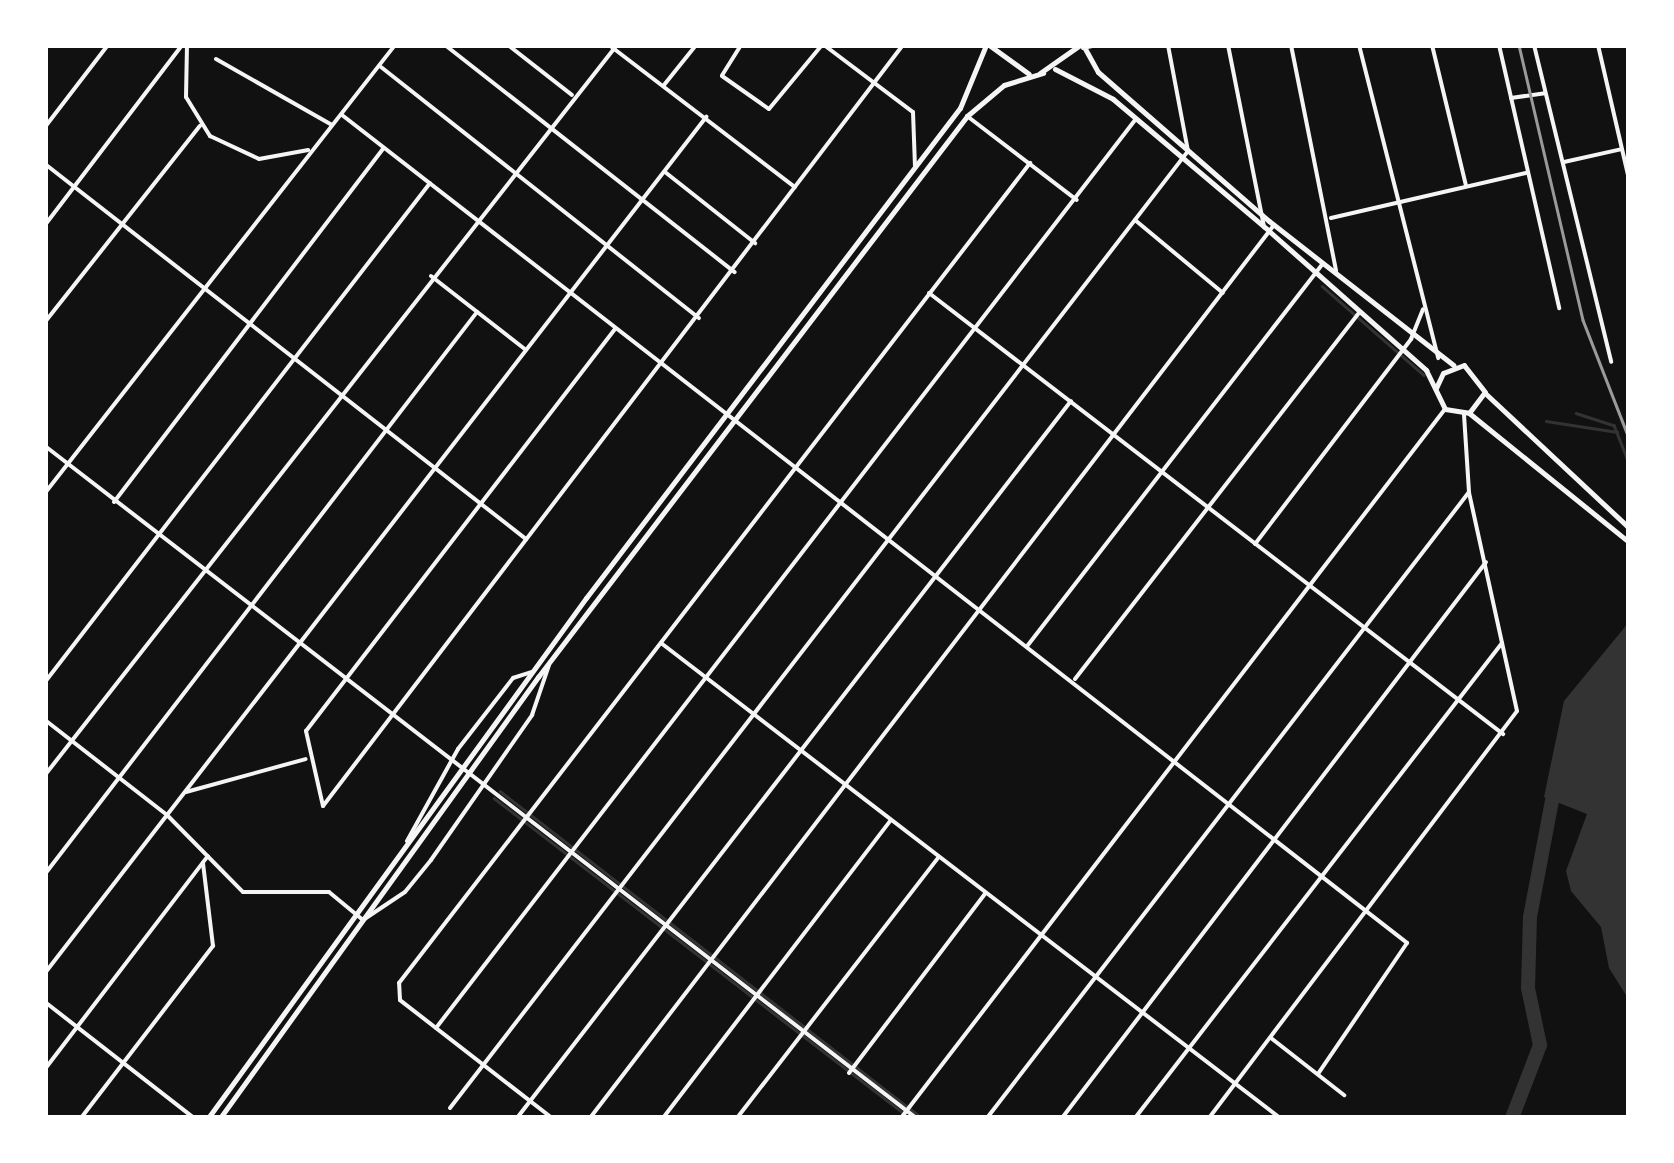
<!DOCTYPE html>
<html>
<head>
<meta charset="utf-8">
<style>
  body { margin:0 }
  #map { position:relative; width:1674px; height:1163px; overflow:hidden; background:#111; font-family:Lato,sans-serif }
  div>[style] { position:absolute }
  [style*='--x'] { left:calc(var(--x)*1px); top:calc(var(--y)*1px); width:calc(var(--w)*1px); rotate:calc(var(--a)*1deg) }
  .water>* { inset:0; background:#333 }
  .stream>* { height:2.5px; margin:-1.25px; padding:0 1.25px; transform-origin:1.25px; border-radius:1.25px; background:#333 }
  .river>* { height:14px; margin:-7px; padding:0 7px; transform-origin:7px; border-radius:7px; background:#333 }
  .minor>* { height:4px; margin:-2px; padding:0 2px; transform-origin:2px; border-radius:2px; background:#f5f5f5 }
  .secondary>* { height:5px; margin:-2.5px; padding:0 2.5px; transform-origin:2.5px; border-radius:2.5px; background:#f5f5f5 }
  .primary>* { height:5px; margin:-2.5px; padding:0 2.5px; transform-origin:2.5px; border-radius:2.5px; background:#f5f5f5 }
  .rail>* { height:2.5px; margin:-1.25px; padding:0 1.25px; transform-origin:1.25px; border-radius:1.25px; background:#9a9a9a }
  span { translate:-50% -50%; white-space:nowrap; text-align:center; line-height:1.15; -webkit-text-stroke:9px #fff; paint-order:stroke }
  .frame { position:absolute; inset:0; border:48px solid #fff; pointer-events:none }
</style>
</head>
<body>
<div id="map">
  <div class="water">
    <div style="clip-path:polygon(1629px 622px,1629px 1000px,1609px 968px,1601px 927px,1571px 891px,1566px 871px,1587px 814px,1544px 797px,1564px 701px)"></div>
  </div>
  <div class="stream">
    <div style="--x:1322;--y:286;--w:135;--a:41.1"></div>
    <div style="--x:1576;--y:413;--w:40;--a:18"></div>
    <div style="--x:1614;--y:425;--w:41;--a:68.5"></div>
    <div style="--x:1546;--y:421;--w:72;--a:8.8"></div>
    <div style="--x:500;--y:791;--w:534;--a:37.77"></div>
    <div style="--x:494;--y:798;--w:525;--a:37.57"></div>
  </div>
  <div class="river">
    <div style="--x:1512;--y:1118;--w:78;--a:-69"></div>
    <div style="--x:1540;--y:1045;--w:58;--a:-101.9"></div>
    <div style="--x:1528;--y:988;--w:71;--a:-88.4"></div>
    <div style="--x:1530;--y:917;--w:134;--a:-79.3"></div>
  </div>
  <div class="minor">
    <div style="--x:187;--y:45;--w:52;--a:91.1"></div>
    <div style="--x:186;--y:97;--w:46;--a:58.4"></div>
    <div style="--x:210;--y:136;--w:54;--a:25.1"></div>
    <div style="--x:259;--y:159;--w:50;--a:-10.4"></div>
    <div style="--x:445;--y:45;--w:368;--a:38.1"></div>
    <div style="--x:508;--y:45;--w:81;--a:38"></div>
    <div style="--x:609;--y:45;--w:234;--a:37.4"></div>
    <div style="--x:741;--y:45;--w:36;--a:122"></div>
    <div style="--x:722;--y:76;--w:57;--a:35.1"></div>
    <div style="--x:769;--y:109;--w:83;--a:-50.4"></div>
    <div style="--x:824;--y:45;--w:111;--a:37"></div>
    <div style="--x:913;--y:112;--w:54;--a:87.9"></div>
    <div style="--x:1228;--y:45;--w:186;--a:78.8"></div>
    <div style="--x:1291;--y:45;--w:230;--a:78.7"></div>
    <div style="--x:1359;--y:45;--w:323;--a:75.8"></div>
    <div style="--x:1432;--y:45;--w:145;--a:76.4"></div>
    <div style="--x:1499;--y:45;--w:270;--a:77.1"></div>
    <div style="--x:1534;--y:45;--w:326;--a:76.3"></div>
    <div style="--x:1598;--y:45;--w:138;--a:77"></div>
    <div style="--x:1083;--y:48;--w:14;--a:-12"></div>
    <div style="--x:216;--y:59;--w:133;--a:29.6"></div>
    <div style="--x:381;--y:67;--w:405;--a:38.3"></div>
    <div style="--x:664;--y:85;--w:51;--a:-51.3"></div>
    <div style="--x:1511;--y:98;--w:34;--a:-8"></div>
    <div style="--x:342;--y:115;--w:1349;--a:37.86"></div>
    <div style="--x:1407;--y:943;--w:158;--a:124.2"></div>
    <div style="--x:967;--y:116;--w:138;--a:37.4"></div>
    <div style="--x:45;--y:127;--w:103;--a:-52.5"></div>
    <div style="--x:1564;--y:162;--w:59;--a:-12.6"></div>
    <div style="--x:45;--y:164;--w:610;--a:37.94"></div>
    <div style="--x:665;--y:172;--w:115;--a:38.3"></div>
    <div style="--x:1331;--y:218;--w:200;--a:-13"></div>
    <div style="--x:1135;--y:220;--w:114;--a:39.7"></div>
    <div style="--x:45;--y:225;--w:226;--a:-52.7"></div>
    <div style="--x:431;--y:276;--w:120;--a:37.9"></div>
    <div style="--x:929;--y:293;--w:724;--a:37.53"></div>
    <div style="--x:45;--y:322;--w:250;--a:-51.7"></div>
    <div style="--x:45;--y:446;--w:1100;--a:37.65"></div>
    <div style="--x:45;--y:493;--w:569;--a:-52"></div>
    <div style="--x:114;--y:502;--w:445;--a:-52.7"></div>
    <div style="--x:1255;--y:544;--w:258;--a:-52.7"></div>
    <div style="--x:1411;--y:339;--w:32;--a:-68"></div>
    <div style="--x:661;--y:643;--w:780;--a:37.5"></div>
    <div style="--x:1028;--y:645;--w:481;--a:-52.3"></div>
    <div style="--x:1075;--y:679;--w:465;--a:-52.2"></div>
    <div style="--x:45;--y:682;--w:630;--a:-52.35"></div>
    <div style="--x:45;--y:720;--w:155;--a:37.9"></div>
    <div style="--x:167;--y:815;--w:108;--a:45.4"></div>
    <div style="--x:243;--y:892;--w:86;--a:0"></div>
    <div style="--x:329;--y:892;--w:44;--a:39.5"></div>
    <div style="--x:363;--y:920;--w:50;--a:-33.7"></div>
    <div style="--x:405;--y:892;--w:41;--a:-50.9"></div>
    <div style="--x:431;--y:860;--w:177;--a:-55.1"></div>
    <div style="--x:532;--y:715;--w:53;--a:-71.2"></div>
    <div style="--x:45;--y:775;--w:927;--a:-51.92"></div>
    <div style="--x:186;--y:792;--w:124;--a:-15.4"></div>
    <div style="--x:323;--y:806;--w:957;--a:-52.69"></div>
    <div style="--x:323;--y:806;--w:77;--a:-102.8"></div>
    <div style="--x:306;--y:731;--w:507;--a:-52.45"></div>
    <div style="--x:407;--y:841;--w:105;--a:-61"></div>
    <div style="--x:458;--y:749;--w:90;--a:-52.2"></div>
    <div style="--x:513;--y:678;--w:20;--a:-18"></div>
    <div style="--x:45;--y:874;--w:709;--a:-52.45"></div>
    <div style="--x:45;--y:973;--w:1082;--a:-52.32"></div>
    <div style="--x:45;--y:1002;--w:189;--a:37.9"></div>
    <div style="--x:436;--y:1028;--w:1146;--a:-52.41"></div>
    <div style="--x:1271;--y:1038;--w:93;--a:38"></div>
    <div style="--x:45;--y:1069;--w:268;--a:-52.6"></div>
    <div style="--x:849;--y:1073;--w:225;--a:-52.8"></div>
    <div style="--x:450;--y:1108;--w:1209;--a:-52.36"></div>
    <div style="--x:1188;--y:151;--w:108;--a:-100.7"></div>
    <div style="--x:81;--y:1118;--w:217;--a:-52.5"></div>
    <div style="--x:213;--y:946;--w:84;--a:-96.9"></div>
    <div style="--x:517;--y:1118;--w:906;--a:-52.31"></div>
    <div style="--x:552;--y:1118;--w:192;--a:-142.2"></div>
    <div style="--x:400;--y:1000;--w:17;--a:-93"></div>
    <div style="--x:399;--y:983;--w:1035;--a:-52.42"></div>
    <div style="--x:590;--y:1118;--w:1125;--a:-52.55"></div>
    <div style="--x:663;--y:1118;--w:375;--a:-52.6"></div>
    <div style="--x:737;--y:1118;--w:330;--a:-52.3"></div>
    <div style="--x:901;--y:1118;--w:894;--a:-52.5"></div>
    <div style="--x:987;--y:1118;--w:790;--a:-52.4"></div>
    <div style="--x:1062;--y:1118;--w:699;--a:-52.67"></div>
    <div style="--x:1135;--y:1118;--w:600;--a:-52.31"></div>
    <div style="--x:1209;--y:1118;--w:510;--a:-52.88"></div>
    <div style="--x:1517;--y:711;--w:224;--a:-102.4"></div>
    <div style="--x:1469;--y:492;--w:78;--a:-93.7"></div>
  </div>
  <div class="secondary">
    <div style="--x:1083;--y:45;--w:31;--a:61"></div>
    <div style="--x:1098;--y:72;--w:227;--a:41.1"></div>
    <div style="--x:1269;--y:221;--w:234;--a:38"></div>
    <div style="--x:1055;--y:69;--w:65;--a:27.3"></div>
    <div style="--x:1113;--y:99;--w:204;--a:40.2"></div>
    <div style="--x:1269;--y:231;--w:210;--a:41.5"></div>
    <div style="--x:1426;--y:370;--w:43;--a:64"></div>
    <div style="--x:1445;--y:409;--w:24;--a:9"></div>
    <div style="--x:1469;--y:413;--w:26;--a:-53"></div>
    <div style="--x:1485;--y:392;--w:34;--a:-128"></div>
    <div style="--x:1464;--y:365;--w:22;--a:159"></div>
    <div style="--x:1443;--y:373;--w:17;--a:115"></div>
    <div style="--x:1486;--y:394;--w:196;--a:43.1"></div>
    <div style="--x:1469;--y:413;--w:206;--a:38.9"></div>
  </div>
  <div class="primary">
    <div style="--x:989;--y:45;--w:49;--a:35.9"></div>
    <div style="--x:1040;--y:73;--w:49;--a:-35"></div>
    <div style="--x:208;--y:1118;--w:643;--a:-53.99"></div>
    <div style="--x:586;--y:598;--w:616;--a:-52.65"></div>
    <div style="--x:960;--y:108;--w:68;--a:-67.6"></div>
    <div style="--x:220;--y:1118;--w:544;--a:-54.21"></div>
    <div style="--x:538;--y:677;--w:706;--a:-52.59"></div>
    <div style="--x:967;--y:116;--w:48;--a:-40"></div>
    <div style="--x:1004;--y:85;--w:41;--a:-17.1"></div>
  </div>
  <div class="rail">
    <div style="--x:1519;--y:45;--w:282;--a:76.9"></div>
    <div style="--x:1583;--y:320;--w:127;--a:68.7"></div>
  </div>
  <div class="frame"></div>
</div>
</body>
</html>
